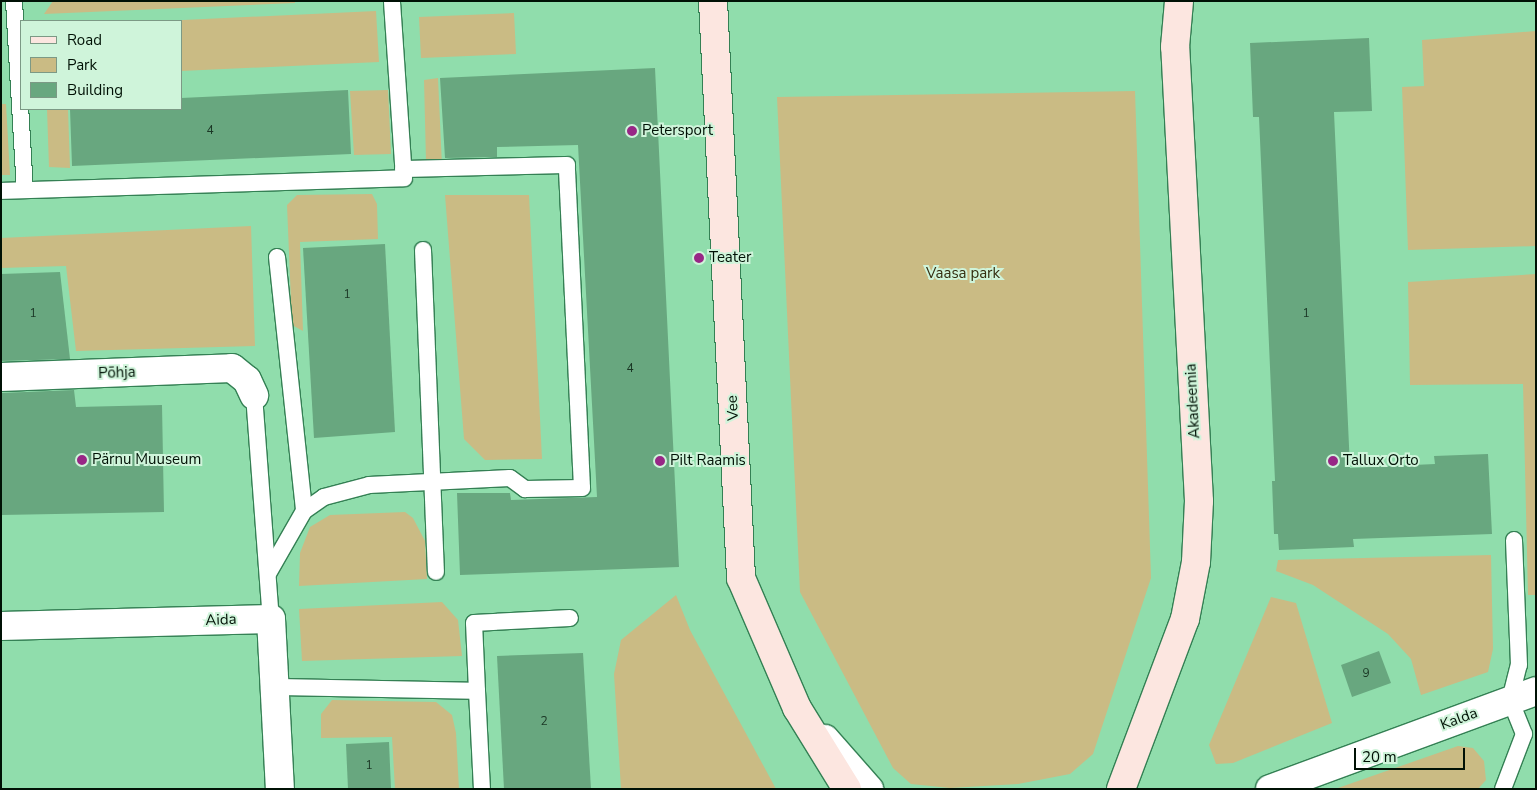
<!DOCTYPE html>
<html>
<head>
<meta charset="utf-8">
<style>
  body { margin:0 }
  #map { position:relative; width:1537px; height:790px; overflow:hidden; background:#90ddac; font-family:"Nunito Sans",sans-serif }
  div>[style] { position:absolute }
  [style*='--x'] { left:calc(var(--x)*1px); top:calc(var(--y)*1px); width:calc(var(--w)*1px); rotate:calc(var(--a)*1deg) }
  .green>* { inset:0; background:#cabb84 }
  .building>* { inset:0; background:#68a77f }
  .roads { filter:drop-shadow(1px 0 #348054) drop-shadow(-1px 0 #348054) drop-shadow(0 1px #348054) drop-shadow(0 -1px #348054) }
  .lane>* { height:16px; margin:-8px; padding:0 8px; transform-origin:8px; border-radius:8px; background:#fff }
  .street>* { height:28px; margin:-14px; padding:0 14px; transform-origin:14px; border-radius:14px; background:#fff }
  .secondary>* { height:28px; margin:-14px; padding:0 14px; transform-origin:14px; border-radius:14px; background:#fce6e0 }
  .dots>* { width:14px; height:14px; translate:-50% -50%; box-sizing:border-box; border:2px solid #cff4da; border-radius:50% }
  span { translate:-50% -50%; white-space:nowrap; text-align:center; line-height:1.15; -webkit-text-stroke:4px #cff4da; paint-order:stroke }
  .number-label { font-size:12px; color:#1a3624 }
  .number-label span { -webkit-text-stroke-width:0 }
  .poi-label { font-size:15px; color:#001105 }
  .left { translate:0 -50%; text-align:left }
  .park-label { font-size:15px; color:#352e10 }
  .street-label { font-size:15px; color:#001105 }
  .frame { position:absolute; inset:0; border:2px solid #001105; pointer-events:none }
  .legend { position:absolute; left:20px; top:20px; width:162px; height:90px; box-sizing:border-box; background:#cff4da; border:1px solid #7c9985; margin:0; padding:6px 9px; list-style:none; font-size:15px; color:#001105 }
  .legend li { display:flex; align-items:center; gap:10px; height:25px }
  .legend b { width:25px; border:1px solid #7c9985 }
  .scale { position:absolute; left:1354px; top:748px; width:111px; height:22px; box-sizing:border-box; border:2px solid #001105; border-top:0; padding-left:6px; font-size:15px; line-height:18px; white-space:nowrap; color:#001105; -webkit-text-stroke:4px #cff4da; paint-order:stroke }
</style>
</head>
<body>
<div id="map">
  <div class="green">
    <div style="clip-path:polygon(53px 1px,295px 1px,295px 3px,44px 14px)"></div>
    <div style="clip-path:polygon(376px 11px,379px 62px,181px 71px,181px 21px,162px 21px)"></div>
    <div style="clip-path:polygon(514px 13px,516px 54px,421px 58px,419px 17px)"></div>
    <div style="clip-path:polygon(1536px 31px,1536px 246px,1408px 250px,1402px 87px,1424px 86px,1422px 40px)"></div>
    <div style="clip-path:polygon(438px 78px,442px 166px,426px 161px,424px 80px)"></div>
    <div style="clip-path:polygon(388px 90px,391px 154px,354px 155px,350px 91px)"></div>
    <div style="clip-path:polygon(1135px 91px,1151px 578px,1093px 754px,1070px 774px,1018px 784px,950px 788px,911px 784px,893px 768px,800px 592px,777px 97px)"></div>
    <div style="clip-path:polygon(1px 104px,6px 104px,10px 175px,1px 175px)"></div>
    <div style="clip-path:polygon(47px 109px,68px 109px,70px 168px,49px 167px)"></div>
    <div style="clip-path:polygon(372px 194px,377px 204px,378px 239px,300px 242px,303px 331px,292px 325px,287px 205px,297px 195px)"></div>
    <div style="clip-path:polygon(445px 195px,529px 195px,542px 459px,485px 460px,464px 439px)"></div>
    <div style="clip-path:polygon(251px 226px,255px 346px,76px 351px,66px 266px,1px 268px,1px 238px)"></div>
    <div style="clip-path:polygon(1536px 274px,1536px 595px,1528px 595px,1523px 384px,1410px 385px,1408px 282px)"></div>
    <div style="clip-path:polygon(405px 512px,413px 518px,425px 541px,427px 579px,299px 586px,300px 553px,310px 527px,330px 515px)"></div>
    <div style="clip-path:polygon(1491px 555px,1493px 649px,1488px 672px,1421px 695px,1411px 659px,1388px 634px,1313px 585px,1276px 571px,1278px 560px)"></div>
    <div style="clip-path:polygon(676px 595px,690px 630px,776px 789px,621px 789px,614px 674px,621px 640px)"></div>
    <div style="clip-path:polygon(1271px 597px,1296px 603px,1332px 723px,1233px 763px,1216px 764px,1209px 745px)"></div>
    <div style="clip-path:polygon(442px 602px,458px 620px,462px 656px,302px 661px,299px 609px)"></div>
    <div style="clip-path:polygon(332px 700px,436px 702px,452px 715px,456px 733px,459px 789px,395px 789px,392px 737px,321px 738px,321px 714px)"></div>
    <div style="clip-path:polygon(1458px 746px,1473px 748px,1484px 761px,1486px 780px,1478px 789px,1335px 789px)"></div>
  </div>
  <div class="building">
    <div style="clip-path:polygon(1369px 38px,1372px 111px,1334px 112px,1350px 468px,1435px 464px,1434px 456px,1488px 454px,1492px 534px,1353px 539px,1354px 547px,1279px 550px,1278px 534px,1274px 534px,1272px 481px,1275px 481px,1259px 117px,1253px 117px,1250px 43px)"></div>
    <div style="clip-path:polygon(655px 68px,679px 567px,460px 575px,457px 493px,510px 493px,511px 500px,597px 497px,578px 145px,497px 147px,497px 157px,445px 158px,440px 78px)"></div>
    <div style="clip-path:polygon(348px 90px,351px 154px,72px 166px,70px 109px,181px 109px,181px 98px)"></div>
    <div style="clip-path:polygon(385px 244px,395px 432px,314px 438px,303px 248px)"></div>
    <div style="clip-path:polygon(60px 272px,70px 359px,1px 361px,1px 274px)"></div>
    <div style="clip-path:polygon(74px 390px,76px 407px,162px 405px,164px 512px,1px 515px,1px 393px)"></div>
    <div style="clip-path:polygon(1379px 651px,1391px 683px,1352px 697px,1341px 665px)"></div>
    <div style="clip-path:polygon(583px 653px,591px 789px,504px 789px,497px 656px)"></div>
    <div style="clip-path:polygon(389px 742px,391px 789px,348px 789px,346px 744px)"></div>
  </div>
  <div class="roads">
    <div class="lane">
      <div style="--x:14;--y:1;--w:188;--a:86.7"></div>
      <div style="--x:1;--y:191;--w:403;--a:-1.8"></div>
      <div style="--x:404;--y:178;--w:177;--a:-93.9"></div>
      <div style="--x:423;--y:250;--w:322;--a:87.7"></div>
      <div style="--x:277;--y:257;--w:255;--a:83.9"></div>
      <div style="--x:254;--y:395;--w:225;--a:85.7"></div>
      <div style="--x:269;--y:572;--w:70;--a:-60.2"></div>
      <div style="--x:304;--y:511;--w:24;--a:-35"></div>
      <div style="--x:324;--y:497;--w:47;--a:-14.9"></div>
      <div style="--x:369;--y:485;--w:141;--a:-2.8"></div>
      <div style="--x:510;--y:478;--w:19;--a:36"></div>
      <div style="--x:525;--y:489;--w:57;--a:-1"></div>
      <div style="--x:582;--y:488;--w:323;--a:-92.7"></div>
      <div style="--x:567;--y:165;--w:164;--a:178.6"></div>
      <div style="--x:274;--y:687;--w:203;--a:1.1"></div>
      <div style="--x:477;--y:691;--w:98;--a:87.1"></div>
      <div style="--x:477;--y:691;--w:68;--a:-92.5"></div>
      <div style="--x:474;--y:623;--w:96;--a:-3"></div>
      <div style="--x:1503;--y:789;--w:59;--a:-69.1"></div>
      <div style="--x:1524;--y:734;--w:37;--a:-112"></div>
      <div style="--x:1510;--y:700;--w:36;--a:-76"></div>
      <div style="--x:1519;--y:665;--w:125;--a:-92.3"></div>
    </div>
    <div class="street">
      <div style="--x:1;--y:377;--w:231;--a:-2.2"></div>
      <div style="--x:232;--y:368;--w:19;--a:39"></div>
      <div style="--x:247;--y:380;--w:17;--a:65"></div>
      <div style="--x:1;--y:626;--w:270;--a:-1.5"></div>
      <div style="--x:271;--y:619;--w:170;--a:87"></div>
      <div style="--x:825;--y:739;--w:67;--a:48.7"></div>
      <div style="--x:1270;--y:789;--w:283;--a:-20.2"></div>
    </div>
    <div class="secondary">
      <div style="--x:713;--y:1;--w:578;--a:87.22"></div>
      <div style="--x:741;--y:578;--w:142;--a:66.7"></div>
      <div style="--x:797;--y:708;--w:95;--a:58.3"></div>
      <div style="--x:1121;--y:789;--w:182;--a:-69.4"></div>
      <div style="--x:1185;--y:619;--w:58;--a:-79.1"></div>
      <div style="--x:1196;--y:562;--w:61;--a:-87.2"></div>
      <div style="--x:1199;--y:501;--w:455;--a:-93"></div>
      <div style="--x:1175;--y:47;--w:46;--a:-85"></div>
    </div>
  </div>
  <div class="dots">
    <div style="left:632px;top:131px;background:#982786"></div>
    <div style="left:699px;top:258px;background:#982786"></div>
    <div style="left:82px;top:460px;background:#982786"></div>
    <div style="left:660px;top:461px;background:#982786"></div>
    <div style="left:1333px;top:461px;background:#982786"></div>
  </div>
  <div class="number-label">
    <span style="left:210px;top:131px">4</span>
    <span style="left:347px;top:295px">1</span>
    <span style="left:33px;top:314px">1</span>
    <span style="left:1306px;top:314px">1</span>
    <span style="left:630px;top:369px">4</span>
    <span style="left:1366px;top:674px">9</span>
    <span style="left:544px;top:722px">2</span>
    <span style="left:369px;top:766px">1</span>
  </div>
  <div class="poi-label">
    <span class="left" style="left:642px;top:131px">Petersport</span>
    <span class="left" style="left:709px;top:258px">Teater</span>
    <span class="left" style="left:92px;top:460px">Pärnu Muuseum</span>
    <span class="left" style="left:670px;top:461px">Pilt Raamis</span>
    <span class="left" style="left:1343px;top:461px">Tallux Orto</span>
  </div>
  <div class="park-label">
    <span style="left:963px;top:274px">Vaasa park</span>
  </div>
  <div class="street-label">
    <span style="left:117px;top:373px;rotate:-2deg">Põhja</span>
    <span style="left:1193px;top:401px;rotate:-93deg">Akadeemia</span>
    <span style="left:733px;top:408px;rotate:-93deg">Vee</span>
    <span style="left:221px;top:620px;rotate:-2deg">Aida</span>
    <span style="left:1459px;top:719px;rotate:-20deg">Kalda</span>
  </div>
  <div class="frame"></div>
  <ul class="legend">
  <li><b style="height:6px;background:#fce6e0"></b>Road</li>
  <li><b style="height:14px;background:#cabb84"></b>Park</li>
  <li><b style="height:14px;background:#68a77f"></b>Building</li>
  </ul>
  <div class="scale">20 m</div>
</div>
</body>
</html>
